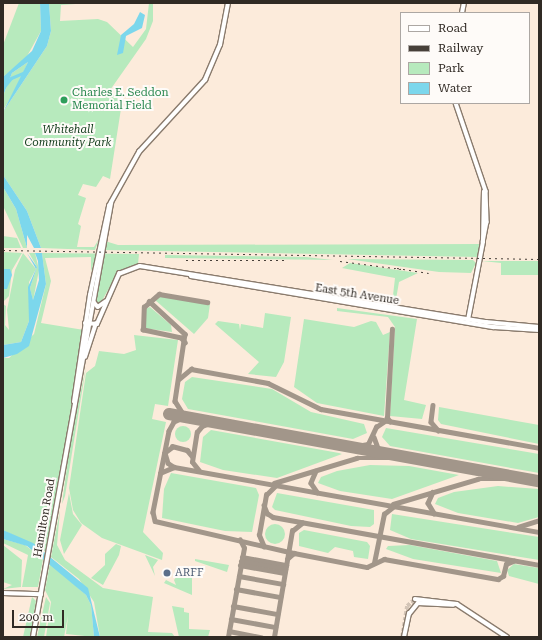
<!DOCTYPE html>
<html>
<head>
<meta charset="utf-8">
<style>
  body { margin:0 }
  #map { position:relative; width:542px; height:640px; overflow:hidden; background:#fcebdb; font-family:"Roboto Serif",serif }
  div>[style] { position:absolute }
  [style*='--x'] { left:calc(var(--x)*1px); top:calc(var(--y)*1px); width:calc(var(--w)*1px); rotate:calc(var(--a)*1deg) }
  .green>* { inset:0; background:#b7eabd }
  .round { border-radius:50% }
  .water>* { inset:0; background:#7cd7ec }
  .river>* { height:3px; margin:-1.5px; padding:0 1.5px; transform-origin:1.5px; border-radius:1.5px; background:#7cd7ec }
  .taxiway>* { height:4.5px; margin:-2.25px; padding:0 2.25px; transform-origin:2.25px; border-radius:2.25px; background:#a2968a }
  .runway>* { height:12px; margin:-6px; padding:0 6px; transform-origin:6px; border-radius:6px; background:#a2968a }
  .major-tunnel>* { height:3.5px; margin-top:-1.75px; transform-origin:0; background:repeating-linear-gradient(90deg,#d3c4b6 0 3.5px,transparent 0 5.5px) }
  .roads { filter:drop-shadow(1px 0 #8a7b6d) drop-shadow(-1px 0 #8a7b6d) drop-shadow(0 1px #8a7b6d) drop-shadow(0 -1px #8a7b6d) }
  .major>* { height:3.5px; margin:-1.75px; padding:0 1.75px; transform-origin:1.75px; border-radius:1.75px; background:#fff }
  .rail>* { height:1px; margin-top:-0.5px; transform-origin:0; background:repeating-linear-gradient(90deg,#474039 0 2px,transparent 0 6px) }
  .dots>* { width:11px; height:11px; translate:-50% -50%; box-sizing:border-box; border:2px solid #fefbf8; border-radius:50% }
  span { translate:-50% -50%; white-space:nowrap; text-align:center; line-height:1.15; -webkit-text-stroke:4px #fefbf8; paint-order:stroke }
  .leisure-label { font-size:11px; color:#27864d }
  .left { translate:0 -50%; text-align:left }
  .park-label { font-size:11px; color:#123c1b; font-style:italic }
  .street-label { font-size:11px; color:#302a24 }
  .service-label { font-size:11px; color:#4e5e75 }
  .frame { position:absolute; inset:0; border:4px solid #302a24; pointer-events:none }
  .legend { position:absolute; left:400px; top:12px; width:130px; height:92px; box-sizing:border-box; background:#fefbf8; border:1px solid #aca7a3; margin:0; padding:5px 7px; list-style:none; font-size:12px; color:#302a24 }
  .legend li { display:flex; align-items:center; gap:8px; height:20px }
  .legend b { width:20px; border:1px solid #aca7a3 }
  .scale { position:absolute; left:12px; top:610px; width:52px; height:18px; box-sizing:border-box; border:2px solid #302a24; border-top:0; padding-left:5px; font-size:12px; line-height:14px; white-space:nowrap; color:#302a24; -webkit-text-stroke:3px #fefbf8; paint-order:stroke }
</style>
</head>
<body>
<div id="map">
  <div class="green">
    <div style="clip-path:polygon(19px 3px,40px 3px,41px 31px,26px 58px,3px 77px,3px 45px)"></div>
    <div style="clip-path:polygon(49px 3px,90px 3px,61px 5px,60px 21px,98px 19px,107px 22px,133px 47px,146px 29px,149px 3px,153px 3px,153px 21px,146px 39px,108px 93px,123px 96px,110px 179px,103px 176px,96px 187px,83px 184px,78px 195px,86px 198px,78px 224px,81px 226px,77px 247px,94px 247px,99px 239px,95px 250px,41px 248px,27px 211px,3px 175px,3px 112px,47px 46px,51px 31px)"></div>
    <div style="clip-path:polygon(28px 62px,14px 93px,3px 110px,3px 96px,12px 73px)"></div>
    <div style="clip-path:polygon(3px 187px,16px 209px,27px 248px,23px 248px,3px 206px)"></div>
    <div style="clip-path:polygon(3px 236px,17px 238px,21px 248px,3px 248px)"></div>
    <div style="clip-path:polygon(105px 241px,118px 245px,481px 244px,478px 257px,103px 250px)"></div>
    <div style="clip-path:polygon(3px 252px,22px 253px,12px 270px,9px 296px,4px 301px,3px 289px,10px 269px,3px 269px)"></div>
    <div style="clip-path:polygon(23px 253px,36px 269px,29px 282px,29px 321px,21px 342px,3px 345px,3px 304px,6px 306px,5px 325px,9px 330px,7px 310px,15px 270px)"></div>
    <div style="clip-path:polygon(29px 253px,35px 253px,39px 270px,33px 301px,30px 288px,37px 267px)"></div>
    <div style="clip-path:polygon(42px 253px,139px 254px,138px 264px,117px 274px,99px 306px,95px 301px,102px 255px,96px 255px,91px 272px,91px 257px,45px 258px,51px 281px,41px 323px,84px 330px,48px 553px,3px 530px,3px 358px,9px 358px,34px 334px,46px 284px)"></div>
    <div style="clip-path:polygon(165px 255px,306px 257px,333px 260px,165px 258px)"></div>
    <div style="clip-path:polygon(347px 259px,473px 260px,476px 263px,471px 273px,439px 272px)"></div>
    <div style="clip-path:polygon(482px 261px,539px 261px,539px 275px,501px 275px,501px 263px)"></div>
    <div style="clip-path:polygon(350px 263px,418px 273px,399px 282px,395px 305px,392px 304px,395px 278px,342px 268px)"></div>
    <div style="clip-path:polygon(160px 295px,210px 304px,208px 318px,194px 334px,155px 300px)"></div>
    <div style="clip-path:polygon(150px 307px,171px 325px,172px 332px,143px 328px,145px 309px)"></div>
    <div style="clip-path:polygon(337px 308px,417px 319px,404px 400px,426px 405px,422px 419px,390px 416px,395px 327px,388px 317px,337px 311px)"></div>
    <div style="clip-path:polygon(265px 313px,291px 317px,284px 362px,276px 377px,248px 374px,259px 362px,215px 324px,218px 321px,239px 324px,240px 330px,241px 324px,263px 328px)"></div>
    <div style="clip-path:polygon(304px 319px,354px 327px,371px 321px,376px 322px,383px 335px,390px 332px,384px 416px,317px 403px,294px 387px)"></div>
    <div style="clip-path:polygon(134px 335px,178px 340px,168px 406px,155px 404px,152px 419px,166px 422px,143px 532px,163px 553px,162px 560px,102px 538px,81px 523px,73px 510px,69px 488px,86px 373px,95px 366px,99px 351px,124px 354px,136px 350px)"></div>
    <div style="clip-path:polygon(86px 367px,65px 496px,62px 504px,71px 436px)"></div>
    <div style="clip-path:polygon(192px 377px,272px 389px,311px 412px,364px 424px,367px 433px,353px 439px,188px 409px,182px 399px,185px 382px)"></div>
    <div style="clip-path:polygon(439px 407px,539px 425px,539px 444px,441px 424px,438px 420px)"></div>
    <div class="round" style="left:175px;top:426px;width:16px;height:16px"></div>
    <div style="clip-path:polygon(386px 428px,539px 454px,539px 473px,390px 446px,382px 437px)"></div>
    <div style="clip-path:polygon(211px 430px,339px 453px,342px 454px,277px 478px,223px 470px,200px 462px,203px 437px)"></div>
    <div style="clip-path:polygon(370px 465px,409px 466px,459px 475px,392px 499px,340px 491px,318px 483px,321px 477px,337px 471px)"></div>
    <div style="clip-path:polygon(171px 473px,256px 488px,259px 495px,252px 532px,225px 531px,162px 518px,164px 489px)"></div>
    <div style="clip-path:polygon(498px 486px,539px 489px,539px 517px,518px 523px,458px 513px,435px 504px,438px 498px,454px 492px)"></div>
    <div style="clip-path:polygon(69px 493px,73px 514px,82px 525px,64px 554px,60px 540px)"></div>
    <div style="clip-path:polygon(277px 493px,374px 510px,374px 524px,370px 527px,351px 526px,275px 510px,272px 507px)"></div>
    <div style="clip-path:polygon(60px 510px,57px 545px,65px 560px,103px 588px,153px 597px,148px 632px,172px 633px,175px 637px,100px 637px,94px 602px,79px 579px,51px 557px)"></div>
    <div style="clip-path:polygon(392px 514px,539px 537px,539px 560px,411px 539px,390px 530px)"></div>
    <div class="round" style="left:265px;top:524px;width:20px;height:20px"></div>
    <div style="clip-path:polygon(304px 530px,367px 542px,370px 546px,368px 559px,354px 557px,353px 551px,335px 547px,328px 553px,299px 546px,299px 533px)"></div>
    <div style="clip-path:polygon(3px 539px,25px 545px,43px 559px,38px 587px,22px 587px,28px 555px,3px 543px)"></div>
    <div style="clip-path:polygon(116px 544px,121px 546px,119px 555px,103px 585px,91px 578px,105px 565px,105px 554px)"></div>
    <div style="clip-path:polygon(3px 545px,22px 560px,21px 587px,3px 589px,12px 585px,3px 582px)"></div>
    <div style="clip-path:polygon(410px 545px,497px 561px,501px 573px,413px 559px,386px 549px,388px 546px)"></div>
    <div style="clip-path:polygon(145px 555px,158px 560px,153px 567px,155px 576px)"></div>
    <div style="clip-path:polygon(195px 559px,229px 565px,227px 572px,195px 561px)"></div>
    <div style="clip-path:polygon(50px 563px,86px 595px,91px 605px,94px 637px,66px 634px,68px 616px,64px 637px,46px 637px,51px 602px,45px 590px)"></div>
    <div style="clip-path:polygon(514px 564px,539px 568px,539px 584px,509px 576px,507px 570px)"></div>
    <div style="clip-path:polygon(179px 573px,192px 577px,192px 595px,164px 583px,166px 580px,176px 585px,174px 580px)"></div>
    <div style="clip-path:polygon(32px 597px,36px 601px,30px 637px,23px 637px)"></div>
    <div style="clip-path:polygon(46px 597px,50px 603px,44px 637px,37px 637px)"></div>
    <div style="clip-path:polygon(172px 606px,184px 608px,184px 612px,189px 613px,189px 629px,210px 630px,208px 637px,179px 637px)"></div>
  </div>
  <div class="water">
    <div style="clip-path:polygon(40px 3px,49px 3px,51px 31px,47px 46px,3px 112px,28px 62px,12px 73px,3px 96px,3px 77px,32px 51px,41px 31px)"></div>
    <div style="clip-path:polygon(140px 12px,145px 15px,142px 28px,126px 36px,123px 53px,117px 55px,121px 35px,134px 24px)"></div>
    <div style="clip-path:polygon(3px 175px,27px 211px,41px 248px,34px 248px,27px 235px,27px 248px,16px 209px,3px 187px)"></div>
    <div style="clip-path:polygon(27px 253px,37px 267px,30px 288px,33px 300px,39px 280px,38px 261px,35px 253px,42px 253px,46px 284px,29px 346px,17px 354px,3px 358px,3px 345px,21px 342px,29px 321px,28px 287px,36px 269px)"></div>
    <div style="clip-path:polygon(3px 269px,10px 269px,12px 275px,7px 289px,3px 289px)"></div>
    <div style="clip-path:polygon(3px 530px,33px 543px,88px 588px,100px 637px,94px 637px,91px 605px,86px 595px,27px 546px,3px 539px)"></div>
  </div>
  <div class="river">
    <div style="--x:3;--y:88;--w:13;--a:-51"></div>
    <div style="--x:11;--y:78;--w:15;--a:-23"></div>
  </div>
  <div class="taxiway">
    <div style="--x:149;--y:301;--w:49;--a:42.5"></div>
    <div style="--x:185;--y:334;--w:68;--a:98.5"></div>
    <div style="--x:175;--y:401;--w:19;--a:58"></div>
    <div style="--x:185;--y:343;--w:6;--a:-129"></div>
    <div style="--x:181;--y:338;--w:39;--a:-168"></div>
    <div style="--x:143;--y:330;--w:23;--a:-88"></div>
    <div style="--x:144;--y:307;--w:20;--a:-41"></div>
    <div style="--x:159;--y:294;--w:49;--a:9.5"></div>
    <div style="--x:179;--y:379;--w:16;--a:-40"></div>
    <div style="--x:191;--y:369;--w:78;--a:10.3"></div>
    <div style="--x:268;--y:383;--w:59;--a:26.1"></div>
    <div style="--x:321;--y:409;--w:221;--a:10.1"></div>
    <div style="--x:433;--y:405;--w:17;--a:97"></div>
    <div style="--x:431;--y:422;--w:11;--a:49"></div>
    <div style="--x:185;--y:417;--w:12;--a:156"></div>
    <div style="--x:174;--y:422;--w:10;--a:119"></div>
    <div style="--x:169;--y:431;--w:83;--a:101.2"></div>
    <div style="--x:153;--y:512;--w:9;--a:77"></div>
    <div style="--x:155;--y:521;--w:143;--a:13"></div>
    <div style="--x:390;--y:422;--w:5;--a:-127"></div>
    <div style="--x:387;--y:418;--w:89;--a:-86.8"></div>
    <div style="--x:374;--y:437;--w:12;--a:70"></div>
    <div style="--x:378;--y:448;--w:14;--a:25"></div>
    <div style="--x:172;--y:446;--w:16;--a:15"></div>
    <div style="--x:187;--y:450;--w:8;--a:50"></div>
    <div style="--x:173;--y:447;--w:10;--a:143"></div>
    <div style="--x:165;--y:453;--w:10;--a:73"></div>
    <div style="--x:168;--y:463;--w:7;--a:34"></div>
    <div style="--x:174;--y:467;--w:371;--a:10.1"></div>
    <div style="--x:351;--y:447;--w:17;--a:-10"></div>
    <div style="--x:368;--y:444;--w:19;--a:-65"></div>
    <div style="--x:376;--y:427;--w:11;--a:-34"></div>
    <div style="--x:199;--y:471;--w:11;--a:-128"></div>
    <div style="--x:192;--y:462;--w:30;--a:-81"></div>
    <div style="--x:197;--y:432;--w:8;--a:-50"></div>
    <div style="--x:202;--y:426;--w:12;--a:-20"></div>
    <div style="--x:316;--y:471;--w:13;--a:113"></div>
    <div style="--x:311;--y:483;--w:11;--a:56"></div>
    <div style="--x:160;--y:473;--w:15;--a:-23"></div>
    <div style="--x:274;--y:483;--w:87;--a:-16.8"></div>
    <div style="--x:357;--y:458;--w:53;--a:0"></div>
    <div style="--x:433;--y:492;--w:12;--a:114"></div>
    <div style="--x:428;--y:503;--w:12;--a:59"></div>
    <div style="--x:393;--y:504;--w:89;--a:-16.4"></div>
    <div style="--x:478;--y:479;--w:51;--a:0"></div>
    <div style="--x:264;--y:505;--w:9;--a:69"></div>
    <div style="--x:267;--y:513;--w:7;--a:34"></div>
    <div style="--x:273;--y:517;--w:270;--a:10.2"></div>
    <div style="--x:518;--y:527;--w:22;--a:-18"></div>
    <div style="--x:264;--y:547;--w:13;--a:-113"></div>
    <div style="--x:259;--y:535;--w:41;--a:-80.1"></div>
    <div style="--x:266;--y:495;--w:14;--a:-45"></div>
    <div style="--x:242;--y:557;--w:45;--a:10.3"></div>
    <div style="--x:287;--y:559;--w:9;--a:-41"></div>
    <div style="--x:294;--y:553;--w:74;--a:10.9"></div>
    <div style="--x:367;--y:567;--w:19;--a:-25"></div>
    <div style="--x:384;--y:559;--w:116;--a:10"></div>
    <div style="--x:498;--y:579;--w:6;--a:-31"></div>
    <div style="--x:503;--y:576;--w:12;--a:-76"></div>
    <div style="--x:506;--y:564;--w:8;--a:-23"></div>
    <div style="--x:241;--y:561;--w:45;--a:10.3"></div>
    <div style="--x:374;--y:563;--w:50;--a:-78.5"></div>
    <div style="--x:384;--y:514;--w:11;--a:-38"></div>
    <div style="--x:240;--y:565;--w:45;--a:10.3"></div>
    <div style="--x:239;--y:576;--w:45;--a:10.3"></div>
    <div style="--x:236;--y:589;--w:45;--a:10.3"></div>
    <div style="--x:233;--y:606;--w:45;--a:10.3"></div>
    <div style="--x:231;--y:619;--w:45;--a:10.3"></div>
    <div style="--x:229;--y:631;--w:33;--a:11"></div>
    <div style="--x:228;--y:637;--w:90;--a:-79.8"></div>
    <div style="--x:244;--y:548;--w:9;--a:-117"></div>
    <div style="--x:274;--y:637;--w:108;--a:-80.4"></div>
    <div style="--x:292;--y:531;--w:13;--a:-39"></div>
  </div>
  <div class="runway">
    <div style="--x:169;--y:414;--w:376;--a:10.3"></div>
  </div>
  <div class="major-tunnel">
    <div style="--x:402;--y:637;--w:31;--a:-81"></div>
    <div style="--x:407;--y:606;--w:11;--a:-41"></div>
  </div>
  <div class="roads">
    <div class="major">
      <div style="--x:462;--y:13;--w:10;--a:-79"></div>
      <div style="--x:456;--y:103;--w:93;--a:71.2"></div>
      <div style="--x:486;--y:191;--w:31;--a:88"></div>
      <div style="--x:487;--y:222;--w:20;--a:101"></div>
      <div style="--x:191;--y:276;--w:307;--a:9.6"></div>
      <div style="--x:494;--y:327;--w:45;--a:3.8"></div>
      <div style="--x:94;--y:302;--w:6;--a:51"></div>
      <div style="--x:98;--y:307;--w:9;--a:-36"></div>
      <div style="--x:468;--y:320;--w:79;--a:-79.1"></div>
      <div style="--x:483;--y:242;--w:50;--a:-88.9"></div>
      <div style="--x:85;--y:323;--w:12;--a:5"></div>
      <div style="--x:97;--y:324;--w:55;--a:-66.3"></div>
      <div style="--x:119;--y:274;--w:22;--a:-21"></div>
      <div style="--x:140;--y:266;--w:351;--a:9.2"></div>
      <div style="--x:486;--y:322;--w:53;--a:5.4"></div>
      <div style="--x:85;--y:357;--w:35;--a:-72"></div>
      <div style="--x:74;--y:402;--w:108;--a:-81.5"></div>
      <div style="--x:90;--y:295;--w:91;--a:-77.9"></div>
      <div style="--x:109;--y:206;--w:62;--a:-60.9"></div>
      <div style="--x:139;--y:152;--w:98;--a:-47.5"></div>
      <div style="--x:205;--y:80;--w:38;--a:-67"></div>
      <div style="--x:220;--y:45;--w:43;--a:-79.2"></div>
      <div style="--x:3;--y:593;--w:38;--a:2"></div>
      <div style="--x:415;--y:599;--w:42;--a:6.8"></div>
      <div style="--x:457;--y:604;--w:60;--a:33.4"></div>
      <div style="--x:33;--y:637;--w:441;--a:-79.8"></div>
      <div style="--x:404;--y:637;--w:24;--a:-78"></div>
      <div style="--x:409;--y:614;--w:14;--a:-51"></div>
      <div style="--x:418;--y:603;--w:35;--a:3"></div>
    </div>
  </div>
  <div class="rail">
    <div style="--x:3;--y:250;--w:536;--a:0.96"></div>
    <div style="--x:186;--y:260;--w:98;--a:0"></div>
    <div style="--x:340;--y:261;--w:62;--a:7.5"></div>
    <div style="--x:397;--y:268;--w:32;--a:9"></div>
  </div>
  <div class="dots">
    <div style="left:64px;top:100px;background:#2e9e5b"></div>
    <div style="left:167px;top:573px;background:#5c6f8a"></div>
  </div>
  <div class="leisure-label">
    <span class="left" style="left:72px;top:100px">Charles E. Seddon<br>Memorial Field</span>
  </div>
  <div class="park-label">
    <span style="left:68px;top:137px">Whitehall<br>Community Park</span>
  </div>
  <div class="street-label">
    <span style="left:357px;top:295px;rotate:9deg">East 5th Avenue</span>
    <span style="left:45px;top:518px;rotate:-80deg">Hamilton Road</span>
  </div>
  <div class="service-label">
    <span class="left" style="left:175px;top:573px">ARFF</span>
  </div>
  <div class="frame"></div>
  <ul class="legend">
  <li><b style="height:5px;background:#fff"></b>Road</li>
  <li><b style="height:5px;background:#474039"></b>Railway</li>
  <li><b style="height:11px;background:#b7eabd"></b>Park</li>
  <li><b style="height:11px;background:#7cd7ec"></b>Water</li>
  </ul>
  <div class="scale">200 m</div>
</div>
</body>
</html>
